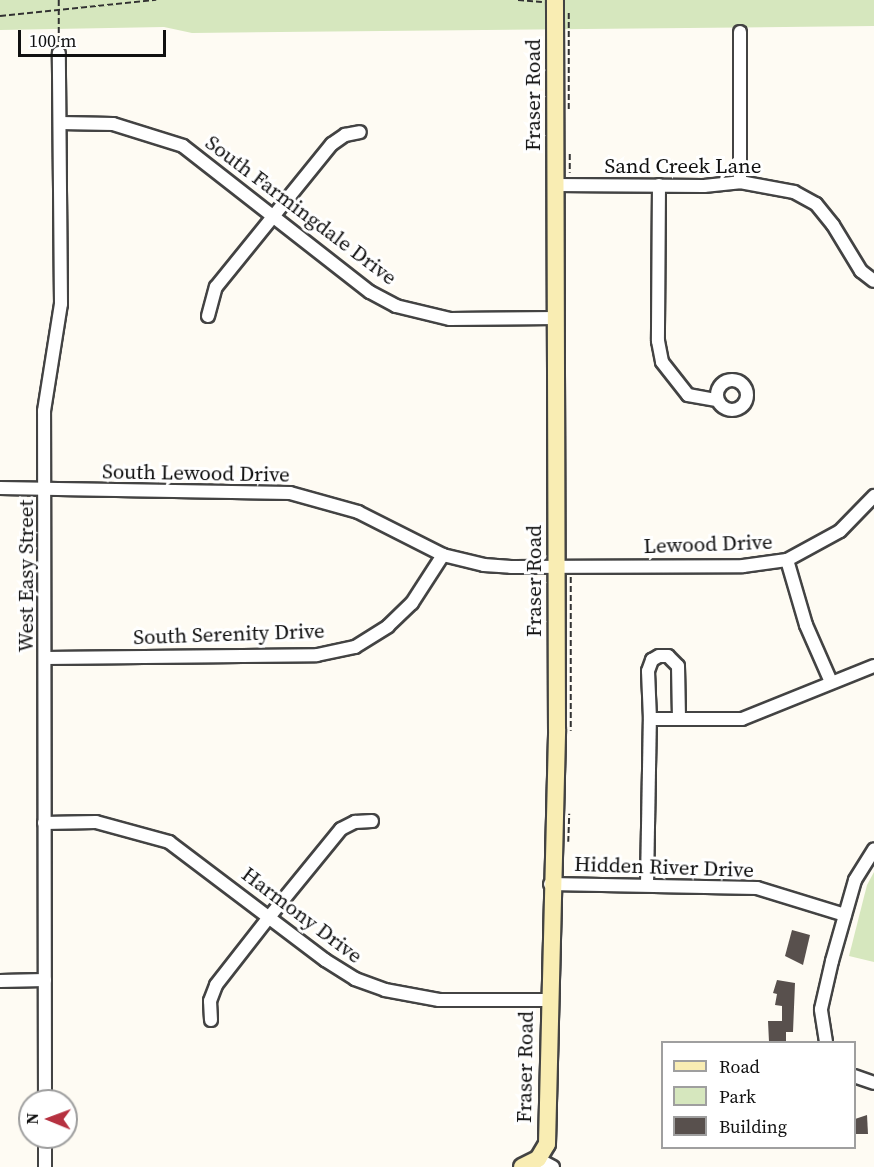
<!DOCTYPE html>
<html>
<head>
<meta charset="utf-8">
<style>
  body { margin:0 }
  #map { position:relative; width:874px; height:1167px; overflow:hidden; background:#fefbf3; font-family:"Source Serif 4",serif }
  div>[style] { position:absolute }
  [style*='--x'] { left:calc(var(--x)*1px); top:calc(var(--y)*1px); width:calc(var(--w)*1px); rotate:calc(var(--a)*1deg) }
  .green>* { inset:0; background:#d6e7be }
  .building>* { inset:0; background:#58504d }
  .path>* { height:1.5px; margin-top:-0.75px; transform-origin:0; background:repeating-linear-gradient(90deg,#323232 0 6px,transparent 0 9px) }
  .roads { filter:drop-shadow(2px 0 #434343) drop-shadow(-2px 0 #434343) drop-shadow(0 2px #434343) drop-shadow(0 -2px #434343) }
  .street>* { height:12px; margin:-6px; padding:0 6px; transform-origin:6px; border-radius:6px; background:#fff }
  .street>.ring { margin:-6px; padding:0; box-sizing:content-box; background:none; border:12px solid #fff; border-radius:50% }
  .secondary>* { height:16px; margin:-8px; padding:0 8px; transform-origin:8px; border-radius:8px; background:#f9edb3 }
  span { translate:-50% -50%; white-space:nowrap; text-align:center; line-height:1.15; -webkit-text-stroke:6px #fff; paint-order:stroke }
  .street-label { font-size:21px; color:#101010 }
  .legend { position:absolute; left:661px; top:1041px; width:195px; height:108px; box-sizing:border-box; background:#fff; border:2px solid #9f9f9f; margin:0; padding:8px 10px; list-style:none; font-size:18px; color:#101010 }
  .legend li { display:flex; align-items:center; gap:12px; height:30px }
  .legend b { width:30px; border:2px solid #9f9f9f }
  .north { position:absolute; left:18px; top:1089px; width:60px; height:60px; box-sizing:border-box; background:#fff; border:2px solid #9f9f9f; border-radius:50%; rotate:271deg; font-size:16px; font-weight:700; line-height:24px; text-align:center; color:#101010 }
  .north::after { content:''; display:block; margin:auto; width:21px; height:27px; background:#b63140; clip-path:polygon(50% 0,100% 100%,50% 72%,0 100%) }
  .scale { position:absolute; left:18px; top:30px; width:148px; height:27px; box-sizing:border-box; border:3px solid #101010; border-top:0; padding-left:8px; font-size:18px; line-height:21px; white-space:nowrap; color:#101010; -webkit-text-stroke:4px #fff; paint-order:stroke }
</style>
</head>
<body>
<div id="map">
  <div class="green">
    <div style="clip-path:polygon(0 0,874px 0,874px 26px,192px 33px,164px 27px,0 30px)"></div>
    <div style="clip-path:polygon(874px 872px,874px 962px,849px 956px,867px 885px)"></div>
  </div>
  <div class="building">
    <div style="clip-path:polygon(792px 930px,810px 935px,803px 965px,785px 956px)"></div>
    <div style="clip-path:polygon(777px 980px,795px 983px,793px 1032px,786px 1032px,786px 1042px,769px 1042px,768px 1021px,782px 1021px,782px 1006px,775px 1005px,777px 994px,773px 993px)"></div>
    <div style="clip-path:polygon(867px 1115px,868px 1134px,855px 1134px,855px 1119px)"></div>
  </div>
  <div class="path">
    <div style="--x:59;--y:0;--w:43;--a:90"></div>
    <div style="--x:518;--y:0;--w:24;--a:5"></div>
    <div style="--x:569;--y:13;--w:97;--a:90"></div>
    <div style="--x:0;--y:16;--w:157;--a:-5.9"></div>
    <div style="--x:570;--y:154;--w:19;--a:90"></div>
    <div style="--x:571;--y:577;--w:154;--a:90"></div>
    <div style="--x:568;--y:842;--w:28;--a:-88"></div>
  </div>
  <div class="roads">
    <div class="street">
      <div style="--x:60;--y:123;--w:53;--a:1.1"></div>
      <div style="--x:113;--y:124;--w:73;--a:17.4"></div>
      <div style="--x:183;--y:146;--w:237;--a:38"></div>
      <div style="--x:370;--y:292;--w:30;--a:28"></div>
      <div style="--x:396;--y:306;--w:56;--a:13.5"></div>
      <div style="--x:450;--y:319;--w:106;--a:-0.5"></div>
      <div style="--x:740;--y:182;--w:150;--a:-90"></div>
      <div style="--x:556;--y:185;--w:148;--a:0.4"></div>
      <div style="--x:704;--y:186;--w:36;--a:-6"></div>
      <div style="--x:740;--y:182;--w:55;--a:10.5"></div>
      <div style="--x:794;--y:192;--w:25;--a:29"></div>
      <div style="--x:816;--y:204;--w:27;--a:51"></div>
      <div style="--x:833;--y:225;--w:54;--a:58.7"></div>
      <div style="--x:861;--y:271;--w:16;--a:38"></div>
      <div style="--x:659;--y:185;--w:156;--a:90.4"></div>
      <div style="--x:658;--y:341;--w:21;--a:79"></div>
      <div style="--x:662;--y:362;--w:42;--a:51.8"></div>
      <div style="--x:688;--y:395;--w:29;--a:10"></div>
      <div style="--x:208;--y:316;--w:30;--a:-75"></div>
      <div style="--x:216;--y:287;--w:184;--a:-51"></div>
      <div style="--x:332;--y:144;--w:16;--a:-35"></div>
      <div style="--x:345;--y:135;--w:15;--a:-11"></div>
      <div class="ring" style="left:717px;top:380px;width:18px;height:18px"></div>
      <div style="--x:0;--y:488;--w:290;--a:1"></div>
      <div style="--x:290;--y:493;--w:71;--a:15.6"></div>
      <div style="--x:358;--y:512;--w:95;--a:26.8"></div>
      <div style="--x:443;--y:555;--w:42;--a:13.7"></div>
      <div style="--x:484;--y:565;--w:27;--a:4"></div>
      <div style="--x:511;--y:567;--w:232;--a:-0.2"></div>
      <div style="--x:743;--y:566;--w:44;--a:-7.8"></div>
      <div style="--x:787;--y:560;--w:60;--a:-28.7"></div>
      <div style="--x:840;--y:531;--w:49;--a:-45.8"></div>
      <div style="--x:787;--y:560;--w:68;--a:73.7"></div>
      <div style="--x:806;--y:625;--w:62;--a:66.3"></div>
      <div style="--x:45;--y:658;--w:272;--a:-0.6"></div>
      <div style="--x:317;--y:655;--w:39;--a:-12"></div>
      <div style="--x:355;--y:647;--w:39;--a:-32"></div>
      <div style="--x:388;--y:626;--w:33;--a:-44"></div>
      <div style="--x:412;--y:603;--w:57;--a:-57.1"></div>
      <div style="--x:650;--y:719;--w:48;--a:-92.4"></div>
      <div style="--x:648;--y:671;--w:12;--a:-70"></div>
      <div style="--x:652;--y:660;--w:8;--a:-30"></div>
      <div style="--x:659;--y:656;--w:9;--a:0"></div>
      <div style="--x:668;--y:656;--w:14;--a:45"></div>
      <div style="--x:678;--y:666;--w:53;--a:88.9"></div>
      <div style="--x:44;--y:823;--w:52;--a:-1.1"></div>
      <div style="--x:96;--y:822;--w:76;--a:15.3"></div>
      <div style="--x:169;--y:842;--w:196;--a:37.1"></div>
      <div style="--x:325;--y:960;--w:36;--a:32"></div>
      <div style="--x:355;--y:979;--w:32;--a:20"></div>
      <div style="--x:385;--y:990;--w:55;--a:10.5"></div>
      <div style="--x:439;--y:1000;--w:109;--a:0"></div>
      <div style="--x:550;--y:884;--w:207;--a:1.1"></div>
      <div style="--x:757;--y:888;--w:92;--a:17.1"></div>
      <div style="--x:647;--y:884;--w:165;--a:-89"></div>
      <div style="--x:650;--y:719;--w:92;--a:0"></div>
      <div style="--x:742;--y:719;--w:142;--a:-21.9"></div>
      <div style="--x:0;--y:981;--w:45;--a:-1.3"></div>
      <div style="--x:211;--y:1020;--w:19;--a:-93"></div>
      <div style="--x:210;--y:1001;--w:17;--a:-69"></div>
      <div style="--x:216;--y:985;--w:88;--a:-52"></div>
      <div style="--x:270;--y:916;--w:112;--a:-50.8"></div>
      <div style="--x:341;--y:829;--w:16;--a:-27"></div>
      <div style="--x:355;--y:822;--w:17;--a:-3"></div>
      <div style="--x:826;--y:1042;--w:33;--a:-99"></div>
      <div style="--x:821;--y:1009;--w:49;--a:-77.1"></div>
      <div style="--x:832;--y:961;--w:84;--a:-74.1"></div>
      <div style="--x:855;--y:880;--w:36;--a:-58"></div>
      <div style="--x:854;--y:1076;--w:21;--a:19"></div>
      <div style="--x:45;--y:1101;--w:690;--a:-90.08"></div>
      <div style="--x:44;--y:411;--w:108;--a:-81"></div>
      <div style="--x:61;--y:304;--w:251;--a:-90.5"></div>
      <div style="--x:538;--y:1159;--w:17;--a:28"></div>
      <div style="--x:45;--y:1167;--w:30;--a:-90"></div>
    </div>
    <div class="secondary">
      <div style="--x:522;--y:1167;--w:18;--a:-27"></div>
      <div style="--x:538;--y:1159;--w:17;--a:-59"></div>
      <div style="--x:547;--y:1144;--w:415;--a:-88.6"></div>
      <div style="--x:557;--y:729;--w:729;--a:-90.16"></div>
    </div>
  </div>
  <div class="street-label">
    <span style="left:533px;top:95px;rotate:-90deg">Fraser Road</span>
    <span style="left:683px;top:166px">Sand Creek Lane</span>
    <span style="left:301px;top:210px;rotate:37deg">South Farmingdale Drive</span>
    <span style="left:196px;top:473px;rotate:1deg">South Lewood Drive</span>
    <span style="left:708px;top:544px;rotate:-2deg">Lewood Drive</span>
    <span style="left:26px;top:576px;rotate:-90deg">West Easy Street</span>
    <span style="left:534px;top:581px;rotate:-90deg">Fraser Road</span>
    <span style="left:229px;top:634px;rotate:-2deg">South Serenity Drive</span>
    <span style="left:664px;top:867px;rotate:2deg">Hidden River Drive</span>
    <span style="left:302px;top:915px;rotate:37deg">Harmony Drive</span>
    <span style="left:525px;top:1067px;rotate:-89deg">Fraser Road</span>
  </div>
  <ul class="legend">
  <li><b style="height:8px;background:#f9edb3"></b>Road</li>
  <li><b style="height:16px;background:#d6e7be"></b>Park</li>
  <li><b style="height:16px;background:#58504d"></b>Building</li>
  </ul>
  <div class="north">N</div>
  <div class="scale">100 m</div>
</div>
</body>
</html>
